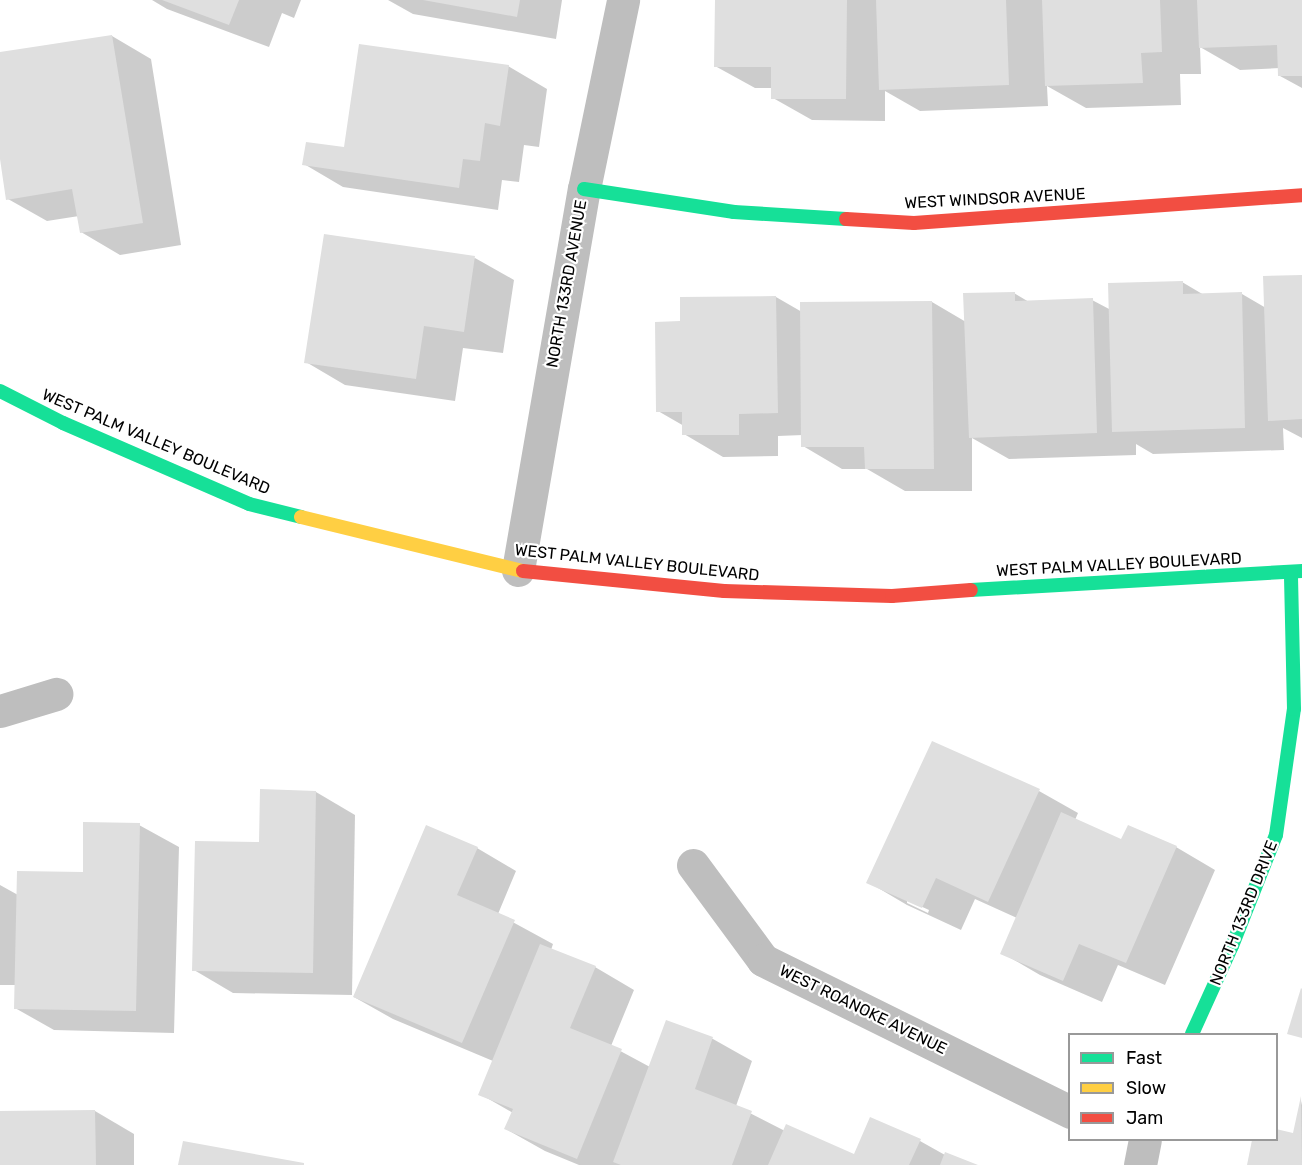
<!DOCTYPE html>
<html>
<head>
<meta charset="utf-8">
<style>
  body { margin:0 }
  #map { position:relative; width:1302px; height:1165px; overflow:hidden; background:#fff; font-family:Rubik,sans-serif }
  div>[style] { position:absolute }
  [style*='--x'] { left:calc(var(--x)*1px); top:calc(var(--y)*1px); width:calc(var(--w)*1px); rotate:calc(var(--a)*1deg) }
  .shadow>* { inset:0; background:#0003 }
  .building>* { inset:0; background:#dfdfdf }
  .street>* { height:33px; margin:-16.5px; padding:0 16.5px; transform-origin:16.5px; border-radius:16.5px; background:#bebebe }
  .fast>* { height:14px; margin:-7px; padding:0 7px; transform-origin:7px; border-radius:7px; background:#16e098 }
  .slow>* { height:14px; margin:-7px; padding:0 7px; transform-origin:7px; border-radius:7px; background:#ffcf43 }
  .jam>* { height:14px; margin:-7px; padding:0 7px; transform-origin:7px; border-radius:7px; background:#f24e42 }
  span { translate:-50% -50%; white-space:nowrap; text-align:center; line-height:1.15; -webkit-text-stroke:4.5px #fff; paint-order:stroke }
  .street-label { font-size:16px; color:#000 }
  .legend { position:absolute; left:1068px; top:1033px; width:210px; height:108px; box-sizing:border-box; background:#fff; border:2px solid #999; margin:0; padding:8px 10px; list-style:none; font-size:18px; color:#000 }
  .legend li { display:flex; align-items:center; gap:12px; height:30px }
  .legend b { width:30px; border:2px solid #999 }
</style>
</head>
<body>
<div id="map">
  <div class="shadow">
    <div style="clip-path:polygon(152px 0,301px 0,294px 18px,282px 13px,269px 47px,167px 9px)"></div>
    <div style="clip-path:polygon(388px 0,562px 0,556px 39px,413px 14px)"></div>
    <div style="clip-path:polygon(717px 0,1302px 0,1302px 88px,1280px 76px,1280px 68px,1240px 70px,1200px 47px,1201px 74px,1180px 74px,1181px 105px,1086px 108px,1047px 86px,1048px 106px,920px 111px,885px 91px,885px 121px,812px 120px,773px 98px,773px 88px,755px 88px,715px 66px)"></div>
    <div style="clip-path:polygon(112px 36px,151px 59px,181px 245px,120px 255px,81px 232px,79px 216px,47px 221px,8px 199px,0 150px,0 54px)"></div>
    <div style="clip-path:polygon(508px 66px,547px 89px,539px 147px,524px 145px,519px 182px,502px 180px,498px 210px,343px 187px,304px 164px,345px 149px)"></div>
    <div style="clip-path:polygon(475px 258px,514px 280px,503px 353px,463px 348px,455px 401px,345px 385px,306px 362px)"></div>
    <div style="clip-path:polygon(1302px 276px,1302px 438px,1283px 428px,1284px 450px,1153px 454px,1136px 444px,1136px 455px,1009px 459px,972px 438px,972px 491px,905px 491px,867px 469px,842px 469px,803px 446px,803px 435px,778px 436px,778px 456px,723px 457px,684px 434px,684px 426px,658px 411px,682px 323px,776px 297px,802px 312px,932px 302px,966px 322px,1014px 293px,1029px 302px,1092px 300px,1111px 310px,1182px 282px,1204px 295px,1242px 294px,1266px 308px)"></div>
    <div style="clip-path:polygon(evenodd,1039px 791px,1078px 813px,1075px 820px,1122px 841px,1176px 847px,1215px 870px,1165px 985px,1118px 965px,1102px 1002px,1040px 975px,1002px 953px,1017px 918px,975px 899px,961px 930px,907px 905px,868px 882px,1039px 791px,907px 900px,929px 910px,928px 913px,907px 903px,907px 900px)"></div>
    <div style="clip-path:polygon(316px 792px,355px 815px,352px 995px,233px 993px,194px 970px,260px 843px)"></div>
    <div style="clip-path:polygon(139px 825px,179px 847px,174px 1033px,54px 1030px,15px 1008px,16px 985px,0 985px,0 885px,18px 895px,84px 874px)"></div>
    <div style="clip-path:polygon(477px 848px,516px 871px,498px 914px,553px 944px,551px 950px,595px 967px,634px 990px,611px 1046px,650px 1067px,667px 1022px,713px 1039px,752px 1061px,736px 1106px,785px 1131px,855px 1156px,871px 1119px,920px 1141px,945px 1155px,974px 1165px,579px 1165px,545px 1151px,506px 1129px,513px 1113px,480px 1094px,493px 1061px,393px 1019px,354px 997px)"></div>
    <div style="clip-path:polygon(1302px 1101px,1302px 1165px,1248px 1165px,1254px 1140px,1276px 1140px,1294px 1134px)"></div>
    <div style="clip-path:polygon(95px 1111px,134px 1134px,134px 1165px,0 1165px,0 1113px)"></div>
  </div>
  <div class="building">
    <div style="clip-path:polygon(162px 0,239px 0,229px 25px)"></div>
    <div style="clip-path:polygon(423px 0,520px 0,517px 17px)"></div>
    <div style="clip-path:polygon(715px 0,847px 0,846px 99px,771px 99px,771px 67px,714px 67px)"></div>
    <div style="clip-path:polygon(876px 0,1006px 0,1009px 85px,879px 90px)"></div>
    <div style="clip-path:polygon(1042px 0,1160px 0,1162px 52px,1141px 53px,1143px 83px,1045px 86px)"></div>
    <div style="clip-path:polygon(1197px 0,1302px 0,1302px 76px,1278px 76px,1277px 45px,1199px 48px)"></div>
    <div style="clip-path:polygon(112px 35px,143px 223px,80px 233px,72px 189px,6px 200px,0 159px,0 52px)"></div>
    <div style="clip-path:polygon(359px 44px,509px 65px,500px 126px,485px 123px,480px 161px,463px 159px,459px 188px,302px 165px,306px 142px,344px 147px)"></div>
    <div style="clip-path:polygon(324px 234px,475px 256px,464px 332px,424px 326px,416px 379px,304px 363px)"></div>
    <div style="clip-path:polygon(1302px 275px,1302px 419px,1268px 421px,1263px 276px)"></div>
    <div style="clip-path:polygon(1183px 281px,1183px 294px,1242px 292px,1245px 428px,1112px 432px,1108px 283px)"></div>
    <div style="clip-path:polygon(1015px 292px,1015px 301px,1093px 298px,1097px 433px,969px 438px,963px 293px)"></div>
    <div style="clip-path:polygon(776px 296px,778px 413px,739px 414px,739px 435px,682px 435px,682px 412px,656px 412px,655px 322px,680px 321px,680px 297px)"></div>
    <div style="clip-path:polygon(932px 301px,934px 469px,865px 469px,864px 447px,801px 447px,800px 302px)"></div>
    <div style="clip-path:polygon(932px 741px,1040px 789px,988px 902px,936px 878px,922px 908px,866px 883px)"></div>
    <div style="clip-path:polygon(260px 789px,316px 791px,313px 973px,192px 971px,195px 841px,259px 842px)"></div>
    <div style="clip-path:polygon(1061px 812px,1121px 839px,1128px 825px,1177px 846px,1126px 963px,1079px 944px,1063px 981px,1000px 954px)"></div>
    <div style="clip-path:polygon(83px 822px,140px 823px,136px 1011px,14px 1009px,17px 871px,83px 872px)"></div>
    <div style="clip-path:polygon(426px 825px,478px 847px,457px 895px,515px 920px,462px 1043px,353px 997px)"></div>
    <div style="clip-path:polygon(540px 944px,596px 966px,570px 1028px,622px 1049px,577px 1159px,504px 1129px,513px 1109px,478px 1095px)"></div>
    <div style="clip-path:polygon(1301px 988px,1302px 989px,1302px 1038px,1287px 1034px)"></div>
    <div style="clip-path:polygon(666px 1020px,713px 1037px,695px 1089px,752px 1111px,732px 1165px,621px 1165px,613px 1162px)"></div>
    <div style="clip-path:polygon(1301px 1096px,1302px 1165px,1247px 1165px,1252px 1140px,1276px 1140px,1276px 1129px,1293px 1133px)"></div>
    <div style="clip-path:polygon(95px 1110px,96px 1165px,0 1165px,0 1111px)"></div>
    <div style="clip-path:polygon(870px 1117px,921px 1139px,909px 1165px,768px 1165px,786px 1124px,854px 1154px)"></div>
    <div style="clip-path:polygon(183px 1141px,304px 1163px,304px 1165px,178px 1165px)"></div>
    <div style="clip-path:polygon(945px 1152px,978px 1165px,940px 1165px)"></div>
  </div>
  <div class="street">
    <div style="--x:518;--y:570;--w:387;--a:-80.2"></div>
    <div style="--x:584;--y:189;--w:193;--a:-78.3"></div>
    <div style="--x:0;--y:711;--w:59;--a:-16.9"></div>
    <div style="--x:693;--y:865;--w:118;--a:53.6"></div>
    <div style="--x:763;--y:960;--w:343;--a:26.3"></div>
    <div style="--x:1140;--y:1165;--w:25;--a:-79"></div>
  </div>
  <div class="fast">
    <div style="--x:584;--y:189;--w:152;--a:8.7"></div>
    <div style="--x:734;--y:212;--w:112;--a:3.6"></div>
    <div style="--x:0;--y:391;--w:71;--a:26.9"></div>
    <div style="--x:63;--y:423;--w:203;--a:23.5"></div>
    <div style="--x:249;--y:504;--w:54;--a:14"></div>
    <div style="--x:971;--y:590;--w:332;--a:-3.3"></div>
    <div style="--x:1192;--y:1034;--w:97;--a:-65.6"></div>
    <div style="--x:1232;--y:946;--w:119;--a:-68.4"></div>
    <div style="--x:1276;--y:835;--w:127;--a:-81.9"></div>
    <div style="--x:1294;--y:709;--w:137;--a:-91.3"></div>
  </div>
  <div class="slow">
    <div style="--x:301;--y:517;--w:228;--a:13.7"></div>
  </div>
  <div class="jam">
    <div style="--x:846;--y:219;--w:68;--a:3.4"></div>
    <div style="--x:914;--y:223;--w:389;--a:-4.1"></div>
    <div style="--x:523;--y:571;--w:202;--a:5.7"></div>
    <div style="--x:724;--y:591;--w:168;--a:1.7"></div>
    <div style="--x:892;--y:596;--w:79;--a:-4.3"></div>
  </div>
  <div class="street-label">
    <span style="left:995px;top:199px;rotate:-3deg">WEST WINDSOR AVENUE</span>
    <span style="left:567px;top:284px;rotate:-80deg">NORTH 133RD AVENUE</span>
    <span style="left:156px;top:442px;rotate:23deg">WEST PALM VALLEY BOULEVARD</span>
    <span style="left:637px;top:563px;rotate:6deg">WEST PALM VALLEY BOULEVARD</span>
    <span style="left:1119px;top:565px;rotate:-3deg">WEST PALM VALLEY BOULEVARD</span>
    <span style="left:1244px;top:913px;rotate:-68deg">NORTH 133RD DRIVE</span>
    <span style="left:863px;top:1010px;rotate:26deg">WEST ROANOKE AVENUE</span>
  </div>
  <ul class="legend">
  <li><b style="height:8px;background:#16e098"></b>Fast</li>
  <li><b style="height:8px;background:#ffcf43"></b>Slow</li>
  <li><b style="height:8px;background:#f24e42"></b>Jam</li>
  </ul>
</div>
</body>
</html>
